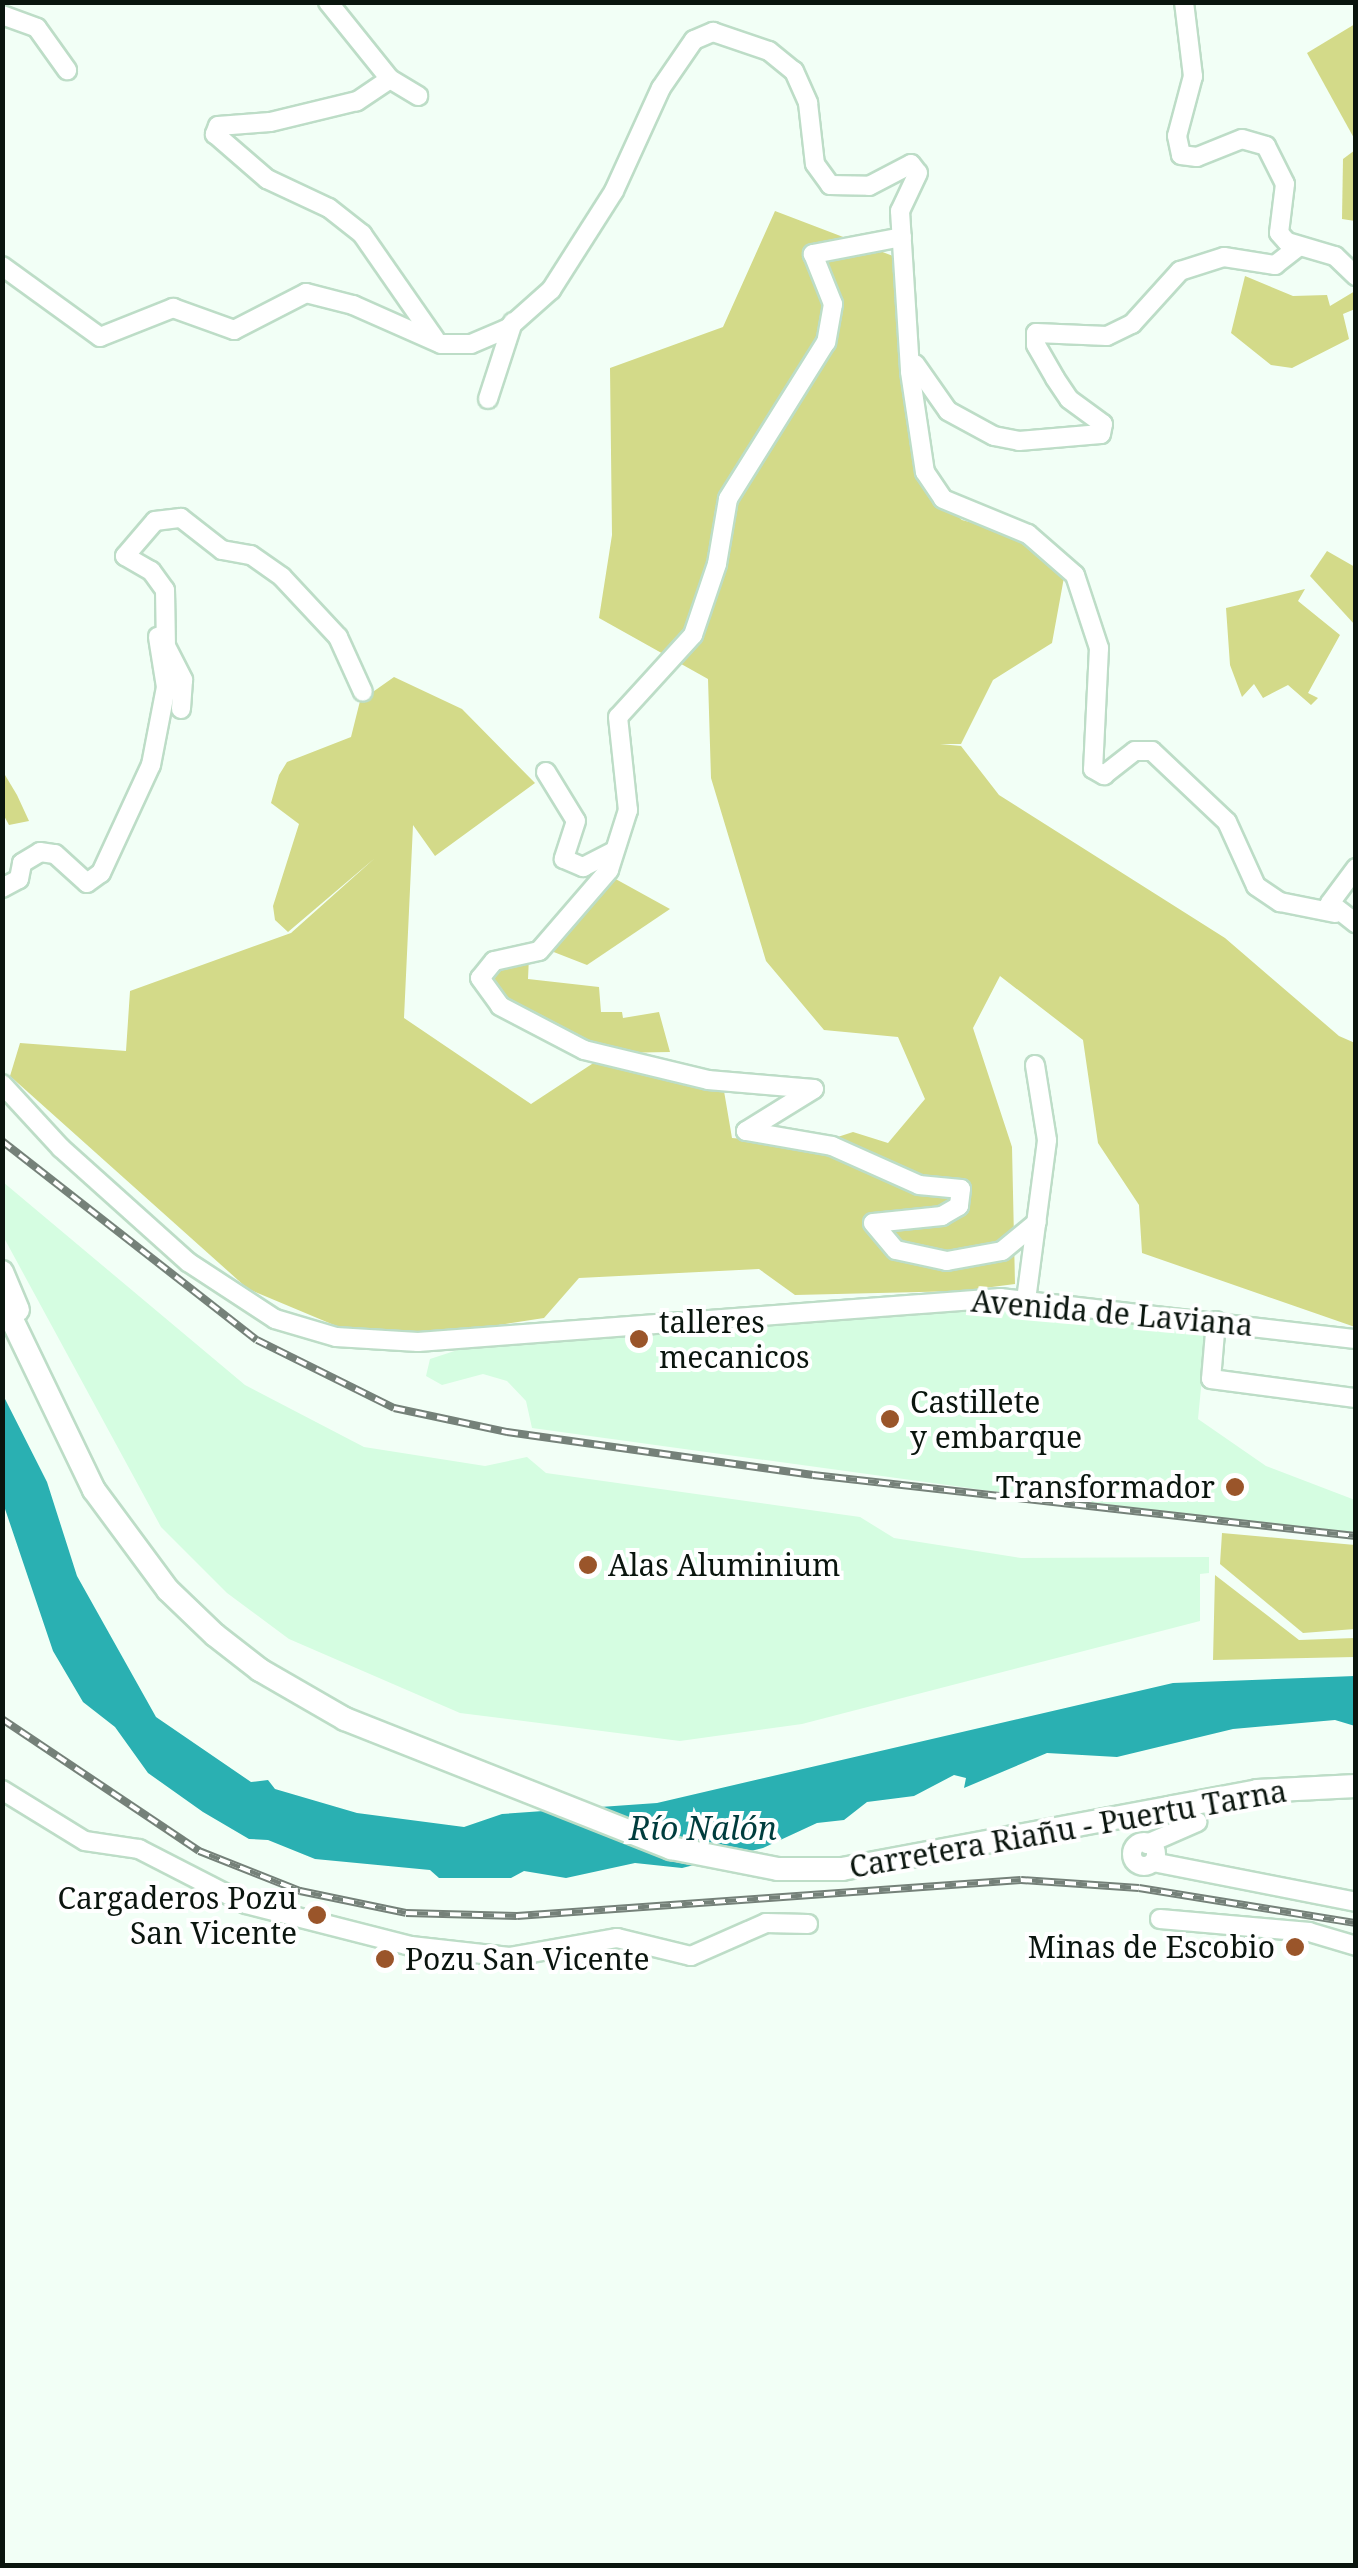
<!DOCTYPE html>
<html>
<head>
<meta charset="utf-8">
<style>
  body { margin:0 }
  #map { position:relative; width:1358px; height:2568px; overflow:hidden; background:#f2fff6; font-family:"Noto Serif",serif }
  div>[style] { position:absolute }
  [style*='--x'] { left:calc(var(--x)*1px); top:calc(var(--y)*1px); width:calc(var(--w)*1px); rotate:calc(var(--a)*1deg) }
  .built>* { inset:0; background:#d5fde1 }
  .green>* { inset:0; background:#d3da89 }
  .water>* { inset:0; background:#2ab0b2 }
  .roads { filter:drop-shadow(2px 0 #bdddc7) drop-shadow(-2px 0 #bdddc7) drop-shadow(0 2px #bdddc7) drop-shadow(0 -2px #bdddc7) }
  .minor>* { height:18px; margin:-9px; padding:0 9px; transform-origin:9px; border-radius:9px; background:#fff }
  .minor>.ring { margin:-9px; padding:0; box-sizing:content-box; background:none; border:18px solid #fff; border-radius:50% }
  .major>* { height:22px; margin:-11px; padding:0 11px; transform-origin:11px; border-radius:11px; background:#fff }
  .rail>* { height:8px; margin-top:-4px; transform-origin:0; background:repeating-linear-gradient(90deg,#fff 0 11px,#758179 0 22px); box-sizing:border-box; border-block:2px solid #758179 }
  .dots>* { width:28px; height:28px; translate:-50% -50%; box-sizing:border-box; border:5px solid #fff; border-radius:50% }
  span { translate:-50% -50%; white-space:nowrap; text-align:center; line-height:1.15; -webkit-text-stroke:8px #fff; paint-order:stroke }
  .street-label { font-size:30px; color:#0a150e }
  .poi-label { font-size:30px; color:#0a150e }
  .left { translate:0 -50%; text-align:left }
  .right { translate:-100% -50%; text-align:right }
  .water-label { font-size:32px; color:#003c3d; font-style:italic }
  .frame { position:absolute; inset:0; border:5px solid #0a150e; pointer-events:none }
</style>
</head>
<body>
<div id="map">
  <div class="built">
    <div style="clip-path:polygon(3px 1182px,245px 1385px,364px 1447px,485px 1466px,527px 1457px,546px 1473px,860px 1517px,894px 1538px,1021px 1558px,1209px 1557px,1209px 1573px,1200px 1574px,1200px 1621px,802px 1724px,680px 1741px,460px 1713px,289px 1639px,227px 1593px,161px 1527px,3px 1236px)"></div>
    <div style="clip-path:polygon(984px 1308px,1189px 1328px,1206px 1337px,1198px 1419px,1266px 1466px,1355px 1500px,1355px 1532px,1114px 1508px,532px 1428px,526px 1401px,507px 1381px,483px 1374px,442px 1385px,426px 1376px,430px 1359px,476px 1344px)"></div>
  </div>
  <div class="green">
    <div style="clip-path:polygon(1355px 24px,1355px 140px,1307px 53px)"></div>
    <div style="clip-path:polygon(1355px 150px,1355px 221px,1342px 219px,1343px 159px)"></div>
    <div style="clip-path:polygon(775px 211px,893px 256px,907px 409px,925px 489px,962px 520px,1007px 532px,1065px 572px,1052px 643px,993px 680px,961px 744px,940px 744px,961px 746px,999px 795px,1225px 938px,1339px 1036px,1355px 1043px,1355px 1327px,1142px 1253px,1139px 1205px,1098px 1143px,1083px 1040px,1000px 976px,973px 1028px,1012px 1147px,1015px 1284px,961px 1291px,795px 1295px,759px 1269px,579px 1278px,544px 1318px,453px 1332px,353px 1333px,248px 1289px,10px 1076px,20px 1043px,126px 1051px,130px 991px,291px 933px,375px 858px,288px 932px,275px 920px,273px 906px,299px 824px,271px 803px,279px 775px,287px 762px,351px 737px,360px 701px,394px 677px,462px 709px,535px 783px,435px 856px,413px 825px,404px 1018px,531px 1104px,598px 1060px,724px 1091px,732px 1138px,813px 1145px,853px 1132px,888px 1143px,925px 1099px,898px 1037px,824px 1030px,766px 961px,711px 778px,708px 679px,599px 618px,612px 535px,610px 368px,723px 327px)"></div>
    <div style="clip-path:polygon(1245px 276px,1293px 296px,1327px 295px,1330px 306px,1355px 291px,1355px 309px,1343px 314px,1349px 339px,1292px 368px,1271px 365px,1231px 333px)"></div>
    <div style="clip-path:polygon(1327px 551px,1355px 567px,1355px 625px,1310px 576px)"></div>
    <div style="clip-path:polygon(1305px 589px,1298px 601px,1340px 635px,1308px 693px,1318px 698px,1311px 705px,1288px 685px,1263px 698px,1254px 684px,1242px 697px,1230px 665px,1226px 608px)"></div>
    <div style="clip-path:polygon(2px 770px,17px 795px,29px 821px,9px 825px,3px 814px)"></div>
    <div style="clip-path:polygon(612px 877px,670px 909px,587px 965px,546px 949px)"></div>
    <div style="clip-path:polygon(529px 957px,528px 979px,599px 987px,601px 1012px,622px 1012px,623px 1018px,659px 1012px,670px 1052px,614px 1053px,588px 1046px,491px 992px,488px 971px)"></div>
    <div style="clip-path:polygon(1222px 1533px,1355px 1545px,1355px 1629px,1303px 1633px,1220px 1564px)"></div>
    <div style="clip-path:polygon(1215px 1575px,1299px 1640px,1355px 1638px,1355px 1657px,1213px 1660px)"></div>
  </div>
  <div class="water">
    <div style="clip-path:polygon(2px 1393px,47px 1482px,77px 1576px,156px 1717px,251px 1782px,268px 1780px,275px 1789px,357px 1813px,464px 1827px,502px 1814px,657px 1803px,1173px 1683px,1355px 1676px,1355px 1726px,1335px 1720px,1233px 1729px,1117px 1757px,1047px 1753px,964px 1788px,966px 1778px,954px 1775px,914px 1796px,867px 1802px,844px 1820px,817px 1823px,763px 1848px,682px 1868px,635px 1863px,566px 1878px,524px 1871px,511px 1878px,439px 1878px,430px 1870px,315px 1859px,268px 1840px,249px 1839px,203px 1812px,148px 1773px,115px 1727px,83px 1702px,53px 1651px,3px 1503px)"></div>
  </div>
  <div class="roads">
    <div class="minor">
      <div style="--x:328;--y:2;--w:99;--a:51.2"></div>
      <div style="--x:1184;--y:2;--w:75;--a:83.1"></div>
      <div style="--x:1193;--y:76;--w:62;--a:104.9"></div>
      <div style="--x:1177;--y:136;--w:19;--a:78"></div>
      <div style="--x:1181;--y:155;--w:16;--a:7"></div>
      <div style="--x:1197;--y:157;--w:48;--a:-21.8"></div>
      <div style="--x:1242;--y:139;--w:25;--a:16"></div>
      <div style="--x:1266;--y:146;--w:42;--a:63.4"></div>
      <div style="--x:1285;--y:184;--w:49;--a:97"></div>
      <div style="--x:1279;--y:233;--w:12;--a:48"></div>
      <div style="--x:1287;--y:242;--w:50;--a:16.3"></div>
      <div style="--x:1335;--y:256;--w:29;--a:44"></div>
      <div style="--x:2;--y:15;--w:37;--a:20"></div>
      <div style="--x:37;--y:28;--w:52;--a:54.5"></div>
      <div style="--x:390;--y:79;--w:40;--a:146"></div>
      <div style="--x:357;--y:101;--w:89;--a:166.4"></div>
      <div style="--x:270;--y:122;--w:52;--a:175.6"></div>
      <div style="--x:218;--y:126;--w:9;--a:111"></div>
      <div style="--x:215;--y:134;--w:69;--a:40.9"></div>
      <div style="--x:267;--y:179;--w:68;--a:25.1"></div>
      <div style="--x:329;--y:208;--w:42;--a:38.2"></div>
      <div style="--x:362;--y:234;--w:128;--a:55.2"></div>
      <div style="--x:390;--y:79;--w:33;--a:31"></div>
      <div style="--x:902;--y:237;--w:91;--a:169.2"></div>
      <div style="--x:813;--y:254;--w:54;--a:68.2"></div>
      <div style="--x:833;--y:304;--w:39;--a:100"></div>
      <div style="--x:826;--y:342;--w:185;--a:122"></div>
      <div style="--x:728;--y:499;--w:66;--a:99.6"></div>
      <div style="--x:717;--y:564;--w:75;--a:108.7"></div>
      <div style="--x:693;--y:635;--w:111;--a:132.4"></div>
      <div style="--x:618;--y:717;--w:94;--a:83.9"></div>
      <div style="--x:628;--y:810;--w:63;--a:107.6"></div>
      <div style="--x:609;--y:870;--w:107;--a:130.8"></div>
      <div style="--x:539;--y:951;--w:46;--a:167.5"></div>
      <div style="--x:494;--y:961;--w:22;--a:129"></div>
      <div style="--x:480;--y:978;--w:34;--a:54"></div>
      <div style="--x:500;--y:1006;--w:95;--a:27.6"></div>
      <div style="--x:584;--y:1050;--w:128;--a:13.6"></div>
      <div style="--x:708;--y:1080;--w:106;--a:4.9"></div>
      <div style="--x:814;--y:1089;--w:80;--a:148.3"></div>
      <div style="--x:746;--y:1131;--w:87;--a:9.9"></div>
      <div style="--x:832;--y:1146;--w:95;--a:24.1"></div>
      <div style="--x:919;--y:1185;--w:42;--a:5.4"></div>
      <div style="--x:961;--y:1189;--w:17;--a:97"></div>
      <div style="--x:959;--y:1206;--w:20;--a:150"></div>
      <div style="--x:942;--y:1216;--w:69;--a:174.2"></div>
      <div style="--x:873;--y:1223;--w:35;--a:50"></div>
      <div style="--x:896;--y:1250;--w:52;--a:12.2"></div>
      <div style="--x:947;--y:1261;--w:56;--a:-10.3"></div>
      <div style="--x:1002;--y:1251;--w:45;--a:-39.6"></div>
      <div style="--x:2;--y:266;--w:121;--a:35.9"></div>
      <div style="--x:100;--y:337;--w:79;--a:-21.7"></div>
      <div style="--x:173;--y:308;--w:65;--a:19.8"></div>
      <div style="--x:234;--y:330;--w:81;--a:-27.2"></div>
      <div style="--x:306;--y:293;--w:49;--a:14.3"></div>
      <div style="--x:353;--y:305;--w:96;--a:23.9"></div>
      <div style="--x:441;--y:344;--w:30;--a:0"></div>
      <div style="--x:471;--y:344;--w:39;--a:-23"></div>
      <div style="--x:507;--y:329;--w:59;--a:-41.6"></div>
      <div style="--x:551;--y:290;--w:117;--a:-57.5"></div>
      <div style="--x:614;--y:191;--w:113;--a:-65.5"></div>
      <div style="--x:661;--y:88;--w:58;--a:-55.5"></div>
      <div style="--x:694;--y:40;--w:21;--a:-23"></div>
      <div style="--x:713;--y:32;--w:59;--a:18.7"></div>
      <div style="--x:769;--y:51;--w:32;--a:39"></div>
      <div style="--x:794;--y:71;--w:35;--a:66"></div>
      <div style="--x:808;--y:103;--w:61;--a:83.5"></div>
      <div style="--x:815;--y:164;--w:26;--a:54"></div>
      <div style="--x:830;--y:185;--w:39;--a:1"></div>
      <div style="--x:869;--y:186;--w:47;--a:-27.6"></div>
      <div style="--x:911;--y:164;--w:11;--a:52"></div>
      <div style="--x:918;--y:173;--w:42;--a:115.3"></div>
      <div style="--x:900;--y:211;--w:161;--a:86.4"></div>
      <div style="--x:910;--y:372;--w:101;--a:81.5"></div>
      <div style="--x:925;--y:472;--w:32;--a:56"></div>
      <div style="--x:943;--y:499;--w:92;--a:22.4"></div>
      <div style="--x:1028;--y:534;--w:62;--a:41.1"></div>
      <div style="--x:1075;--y:575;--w:77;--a:71.8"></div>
      <div style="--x:1099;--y:648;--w:121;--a:92.8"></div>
      <div style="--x:1093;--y:769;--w:13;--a:29"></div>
      <div style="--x:1104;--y:775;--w:39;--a:-38"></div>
      <div style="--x:1135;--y:751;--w:17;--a:0"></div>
      <div style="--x:1152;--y:751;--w:103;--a:43.4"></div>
      <div style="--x:1227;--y:822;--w:70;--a:65.6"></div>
      <div style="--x:1256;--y:886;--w:29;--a:34"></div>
      <div style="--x:1280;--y:902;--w:56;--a:11.3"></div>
      <div style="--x:915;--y:364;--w:57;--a:54.9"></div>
      <div style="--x:948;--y:411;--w:52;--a:28.5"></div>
      <div style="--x:994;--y:436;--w:25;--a:11"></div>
      <div style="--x:1019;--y:441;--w:82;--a:-4.9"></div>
      <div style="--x:1101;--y:434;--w:10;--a:-79"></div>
      <div style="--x:1103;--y:424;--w:42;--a:-143.7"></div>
      <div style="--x:1069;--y:399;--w:25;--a:-124"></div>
      <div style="--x:1055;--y:378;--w:38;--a:-120"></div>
      <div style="--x:1036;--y:345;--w:12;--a:-90"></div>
      <div style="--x:1036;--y:333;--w:71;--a:2.4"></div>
      <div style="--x:1107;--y:336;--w:28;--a:-26"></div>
      <div style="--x:1132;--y:324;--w:72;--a:-47.8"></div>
      <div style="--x:1180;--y:271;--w:46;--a:-17.7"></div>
      <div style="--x:1224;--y:257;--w:52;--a:8.9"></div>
      <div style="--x:1275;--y:265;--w:29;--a:-38"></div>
      <div style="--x:488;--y:399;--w:81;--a:-72"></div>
      <div style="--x:166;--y:647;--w:57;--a:-91"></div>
      <div style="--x:165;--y:590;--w:24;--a:-126"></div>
      <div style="--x:151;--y:571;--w:30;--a:-150"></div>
      <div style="--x:125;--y:556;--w:46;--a:-49.4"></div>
      <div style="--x:155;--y:521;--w:26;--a:-7"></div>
      <div style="--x:181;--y:518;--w:52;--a:38"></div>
      <div style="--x:222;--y:550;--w:29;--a:10"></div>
      <div style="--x:251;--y:555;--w:38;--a:35"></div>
      <div style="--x:282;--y:577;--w:82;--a:47"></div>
      <div style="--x:338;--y:637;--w:60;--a:65.6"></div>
      <div style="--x:167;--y:648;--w:36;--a:63"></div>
      <div style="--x:183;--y:680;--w:29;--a:94"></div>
      <div style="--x:546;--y:772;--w:57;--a:58.5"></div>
      <div style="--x:576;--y:821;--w:40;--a:108"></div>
      <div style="--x:564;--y:859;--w:21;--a:23"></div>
      <div style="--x:583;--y:867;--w:35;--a:-27"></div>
      <div style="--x:1356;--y:868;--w:44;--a:126.6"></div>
      <div style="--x:1330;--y:903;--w:33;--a:38"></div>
      <div style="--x:2;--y:888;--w:19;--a:-28"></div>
      <div style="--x:19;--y:879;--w:16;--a:-79"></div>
      <div style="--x:22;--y:863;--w:21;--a:-31"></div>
      <div style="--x:40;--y:852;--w:15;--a:8"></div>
      <div style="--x:55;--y:854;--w:43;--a:42.2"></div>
      <div style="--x:87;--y:883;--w:17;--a:-36"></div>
      <div style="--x:101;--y:873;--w:119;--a:-65.2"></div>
      <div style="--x:151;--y:765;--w:79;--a:-79.1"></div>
      <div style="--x:166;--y:687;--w:51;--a:-99.1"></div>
      <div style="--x:2;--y:1084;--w:87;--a:47.3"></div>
      <div style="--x:61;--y:1148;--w:171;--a:41.9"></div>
      <div style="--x:188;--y:1262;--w:104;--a:33.2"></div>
      <div style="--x:275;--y:1319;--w:64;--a:16.4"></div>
      <div style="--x:336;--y:1337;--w:82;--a:3.5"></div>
      <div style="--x:418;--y:1342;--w:584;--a:-4.32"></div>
      <div style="--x:1000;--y:1298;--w:358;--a:6.6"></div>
      <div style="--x:1026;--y:1300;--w:161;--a:-82.5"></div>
      <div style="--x:1047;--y:1140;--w:76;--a:-99.1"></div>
      <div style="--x:1216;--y:1321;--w:58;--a:94.9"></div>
      <div style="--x:1211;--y:1379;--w:146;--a:7.5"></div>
      <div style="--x:2;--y:1790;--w:97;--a:31.6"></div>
      <div style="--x:85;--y:1841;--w:55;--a:8.4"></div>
      <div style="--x:139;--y:1849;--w:120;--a:27.2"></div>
      <div style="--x:246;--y:1904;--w:170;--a:14.3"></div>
      <div style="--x:411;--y:1946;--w:99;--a:6.4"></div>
      <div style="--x:509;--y:1957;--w:110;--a:-10"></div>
      <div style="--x:617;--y:1938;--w:76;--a:13.7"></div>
      <div style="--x:691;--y:1956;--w:82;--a:-23.7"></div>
      <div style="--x:766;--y:1923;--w:42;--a:1.4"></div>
      <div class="ring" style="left:1132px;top:1842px;width:6px;height:6px"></div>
      <div style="--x:1147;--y:1844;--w:55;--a:-23.7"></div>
      <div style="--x:1153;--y:1862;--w:207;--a:11.1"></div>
      <div style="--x:1160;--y:1919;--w:150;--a:5"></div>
      <div style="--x:1309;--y:1932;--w:49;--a:16.6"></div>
    </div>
    <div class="major">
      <div style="--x:2;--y:1272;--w:41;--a:67.2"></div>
      <div style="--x:2;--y:1299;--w:212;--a:64.3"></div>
      <div style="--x:94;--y:1490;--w:124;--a:53.5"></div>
      <div style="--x:168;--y:1590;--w:65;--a:43.8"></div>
      <div style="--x:215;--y:1635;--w:57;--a:37.9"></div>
      <div style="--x:260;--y:1670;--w:98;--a:30"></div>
      <div style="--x:345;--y:1719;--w:351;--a:21.6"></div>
      <div style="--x:671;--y:1848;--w:109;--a:11.1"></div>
      <div style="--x:778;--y:1869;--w:64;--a:0"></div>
      <div style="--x:842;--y:1869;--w:422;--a:-10.6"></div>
      <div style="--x:1257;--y:1791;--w:99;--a:-2.9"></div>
    </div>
  </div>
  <div class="rail">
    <div style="--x:2;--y:1141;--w:323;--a:38"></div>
    <div style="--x:257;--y:1340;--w:153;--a:26.4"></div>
    <div style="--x:394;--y:1408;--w:116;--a:12"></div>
    <div style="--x:507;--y:1432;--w:309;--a:8"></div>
    <div style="--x:813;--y:1475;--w:546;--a:6.41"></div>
    <div style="--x:2;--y:1719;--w:237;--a:33.8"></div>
    <div style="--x:199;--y:1851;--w:109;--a:21.6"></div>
    <div style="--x:300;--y:1891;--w:108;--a:11.7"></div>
    <div style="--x:406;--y:1913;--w:111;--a:1.5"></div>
    <div style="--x:517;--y:1916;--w:505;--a:-4.09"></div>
    <div style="--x:1021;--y:1880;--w:118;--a:3.9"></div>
    <div style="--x:1139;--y:1888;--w:220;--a:9.2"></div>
  </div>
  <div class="dots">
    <div style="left:639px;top:1339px;background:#9a552a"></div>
    <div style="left:890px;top:1419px;background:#9a552a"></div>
    <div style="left:1235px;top:1487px;background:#9a552a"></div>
    <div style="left:588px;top:1565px;background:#9a552a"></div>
    <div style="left:317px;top:1915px;background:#9a552a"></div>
    <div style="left:1295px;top:1947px;background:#9a552a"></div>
    <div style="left:385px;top:1959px;background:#9a552a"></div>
  </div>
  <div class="street-label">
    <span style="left:1112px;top:1313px;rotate:5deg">Avenida de Laviana</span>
    <span style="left:1068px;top:1829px;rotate:-10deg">Carretera Riañu - Puertu Tarna</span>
  </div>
  <div class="poi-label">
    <span class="left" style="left:659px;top:1339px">talleres<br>mecanicos</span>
    <span class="left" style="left:910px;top:1419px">Castillete<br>y embarque</span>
    <span class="right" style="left:1215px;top:1487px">Transformador</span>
    <span class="left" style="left:608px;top:1565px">Alas Aluminium</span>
    <span class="right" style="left:297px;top:1915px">Cargaderos Pozu<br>San Vicente</span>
    <span class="right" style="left:1275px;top:1947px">Minas de Escobio</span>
    <span class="left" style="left:405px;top:1959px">Pozu San Vicente</span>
  </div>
  <div class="water-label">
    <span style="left:703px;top:1828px">Río Nalón</span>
  </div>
  <div class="frame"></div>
</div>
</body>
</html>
